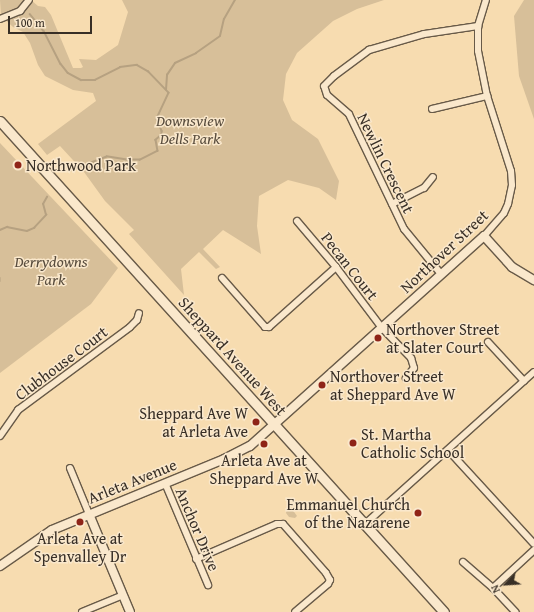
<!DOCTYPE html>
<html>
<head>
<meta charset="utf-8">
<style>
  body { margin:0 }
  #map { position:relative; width:534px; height:612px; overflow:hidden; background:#f7dcb0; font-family:"Gentium Book Plus",serif }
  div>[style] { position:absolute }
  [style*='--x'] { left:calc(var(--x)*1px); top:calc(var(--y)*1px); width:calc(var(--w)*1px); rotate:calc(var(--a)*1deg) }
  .green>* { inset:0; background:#d7bf99 }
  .stream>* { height:1.5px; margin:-0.75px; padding:0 0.75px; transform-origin:0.75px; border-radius:0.75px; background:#b6a181 }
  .roads { filter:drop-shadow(1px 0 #685a48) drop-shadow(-1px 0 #685a48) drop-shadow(0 1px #685a48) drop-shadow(0 -1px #685a48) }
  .minor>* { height:6px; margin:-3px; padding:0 3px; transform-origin:3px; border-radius:3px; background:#fae8cc }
  .tertiary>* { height:8px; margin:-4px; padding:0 4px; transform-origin:4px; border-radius:4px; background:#fae8cc }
  .secondary>* { height:9px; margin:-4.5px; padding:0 4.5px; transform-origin:4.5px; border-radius:4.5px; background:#fae8cc }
  .dots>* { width:11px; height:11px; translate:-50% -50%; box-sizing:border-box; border:2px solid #fae8cc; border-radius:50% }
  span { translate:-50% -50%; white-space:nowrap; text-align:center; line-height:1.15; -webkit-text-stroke:3px #fae8cc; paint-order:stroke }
  .park-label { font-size:16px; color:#584c3d; font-style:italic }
  .street-label { font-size:16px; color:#382f26 }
  .poi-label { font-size:16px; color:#382f26 }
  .left { translate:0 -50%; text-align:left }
  .right { translate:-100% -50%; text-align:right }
  .north { position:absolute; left:486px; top:564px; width:40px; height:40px; -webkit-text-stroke:3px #fae8cc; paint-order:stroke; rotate:245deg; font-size:11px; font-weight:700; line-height:16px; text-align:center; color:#382f26 }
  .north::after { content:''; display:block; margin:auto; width:14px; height:18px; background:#382f26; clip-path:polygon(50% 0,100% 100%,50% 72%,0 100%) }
  .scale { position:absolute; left:8px; top:16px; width:84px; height:18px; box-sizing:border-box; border:2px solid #382f26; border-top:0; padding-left:5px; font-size:12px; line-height:14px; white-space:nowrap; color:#382f26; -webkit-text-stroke:3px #fae8cc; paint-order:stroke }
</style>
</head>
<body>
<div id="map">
  <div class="green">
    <div style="clip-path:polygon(0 0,31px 0,38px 6px,45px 7px,51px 15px,73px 68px,81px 68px,83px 67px,79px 59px,96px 60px,118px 45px,128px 12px,122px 0,384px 0,357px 9px,333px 21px,297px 53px,286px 74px,283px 100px,292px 120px,318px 139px,339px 181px,336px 200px,319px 188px,288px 180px,259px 196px,257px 226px,261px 254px,223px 230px,203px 249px,220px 267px,216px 269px,199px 252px,181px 269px,184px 295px,129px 234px,134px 230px,105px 201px,84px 172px,60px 146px,47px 155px,38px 144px,96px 101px,93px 93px,73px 90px,45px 76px,38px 65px,30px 43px,23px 32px,13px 27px,1px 16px)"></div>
    <div style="clip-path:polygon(524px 0,534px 0,534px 119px,519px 76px,514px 16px)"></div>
    <div style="clip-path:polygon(0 143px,118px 268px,91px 304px,0 373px)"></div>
    <div style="clip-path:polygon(287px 509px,292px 509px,297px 516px,295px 518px,289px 517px,286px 513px)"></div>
  </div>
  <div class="stream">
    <div style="--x:30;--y:14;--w:22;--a:51"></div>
    <div style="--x:44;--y:31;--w:37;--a:63"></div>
    <div style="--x:61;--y:64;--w:11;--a:52"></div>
    <div style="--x:68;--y:73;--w:15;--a:28"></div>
    <div style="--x:81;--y:80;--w:14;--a:0"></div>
    <div style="--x:95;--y:80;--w:28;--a:-27"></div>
    <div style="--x:120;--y:67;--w:17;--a:-7"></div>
    <div style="--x:137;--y:65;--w:13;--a:29"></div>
    <div style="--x:148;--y:71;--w:30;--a:46"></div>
    <div style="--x:169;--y:93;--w:29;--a:115"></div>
    <div style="--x:157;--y:119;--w:13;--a:67"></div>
    <div style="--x:162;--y:131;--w:4;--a:90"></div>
    <div style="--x:162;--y:135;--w:8;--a:140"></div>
    <div style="--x:156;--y:140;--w:11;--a:80"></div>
    <div style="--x:158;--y:151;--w:20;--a:153"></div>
    <div style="--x:140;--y:160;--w:13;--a:180"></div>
    <div style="--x:127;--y:160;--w:20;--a:-171"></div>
    <div style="--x:107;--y:157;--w:40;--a:159"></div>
    <div style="--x:166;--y:90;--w:15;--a:-86"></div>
    <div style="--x:167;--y:75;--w:14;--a:-56"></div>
    <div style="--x:175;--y:63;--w:23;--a:-25"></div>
    <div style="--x:196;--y:53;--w:29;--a:-35"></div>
    <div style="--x:220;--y:36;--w:17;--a:-77"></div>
    <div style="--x:224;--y:19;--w:22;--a:-60"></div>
    <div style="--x:0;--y:230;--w:8;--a:-23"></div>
    <div style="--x:7;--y:227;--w:20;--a:11"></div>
    <div style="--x:27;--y:231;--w:8;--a:-23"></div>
    <div style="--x:34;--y:228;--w:18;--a:-47"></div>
    <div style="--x:46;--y:215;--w:11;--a:-105"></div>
    <div style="--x:43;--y:204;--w:8;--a:-60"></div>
    <div style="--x:0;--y:278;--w:3;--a:90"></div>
  </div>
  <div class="roads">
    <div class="minor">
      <div style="--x:0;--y:19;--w:22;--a:-22"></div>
      <div style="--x:20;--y:11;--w:14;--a:-51"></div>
      <div style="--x:432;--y:109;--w:57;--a:-13.3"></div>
      <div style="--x:392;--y:204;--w:36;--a:-27"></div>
      <div style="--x:424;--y:188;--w:14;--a:-51"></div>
      <div style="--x:297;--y:221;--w:60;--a:49.7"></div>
      <div style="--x:336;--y:267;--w:76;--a:53"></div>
      <div style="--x:382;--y:328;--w:42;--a:46"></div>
      <div style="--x:411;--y:358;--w:10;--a:73"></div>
      <div style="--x:414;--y:368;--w:13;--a:129"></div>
      <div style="--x:484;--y:236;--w:30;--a:-49"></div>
      <div style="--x:504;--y:213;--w:10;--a:-66"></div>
      <div style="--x:508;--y:204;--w:19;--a:-78"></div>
      <div style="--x:512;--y:185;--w:14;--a:-94"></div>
      <div style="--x:511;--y:171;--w:79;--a:-107.7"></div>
      <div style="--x:487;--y:96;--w:46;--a:-101.3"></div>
      <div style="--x:478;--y:51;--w:25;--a:-90"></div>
      <div style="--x:478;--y:26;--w:27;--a:-73"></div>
      <div style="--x:441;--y:274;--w:58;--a:-129.4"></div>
      <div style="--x:404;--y:229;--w:127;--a:-115.6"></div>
      <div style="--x:349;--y:114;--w:29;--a:-139"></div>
      <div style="--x:327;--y:95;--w:9;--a:-108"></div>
      <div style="--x:324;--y:86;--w:14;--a:-45"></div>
      <div style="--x:334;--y:76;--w:44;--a:-36.6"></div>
      <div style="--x:369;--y:50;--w:57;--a:-16.2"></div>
      <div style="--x:424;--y:34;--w:55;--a:-8.4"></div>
      <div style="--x:222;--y:278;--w:65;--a:48.7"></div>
      <div style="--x:265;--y:327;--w:4;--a:0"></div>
      <div style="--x:269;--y:327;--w:90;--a:-41.8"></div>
      <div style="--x:488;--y:342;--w:53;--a:47.3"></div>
      <div style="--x:0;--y:436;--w:32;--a:-55"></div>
      <div style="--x:18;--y:410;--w:139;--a:-36.5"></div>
      <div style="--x:130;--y:327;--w:10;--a:-45"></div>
      <div style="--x:137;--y:320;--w:7;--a:-74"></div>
      <div style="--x:448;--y:450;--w:127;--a:47.5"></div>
      <div style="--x:70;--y:468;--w:50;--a:67.6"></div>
      <div style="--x:165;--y:483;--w:111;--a:67.1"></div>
      <div style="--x:365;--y:524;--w:227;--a:-42"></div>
      <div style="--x:196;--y:559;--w:88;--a:-23.4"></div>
      <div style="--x:277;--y:524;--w:6;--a:0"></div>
      <div style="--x:283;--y:524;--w:65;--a:48.7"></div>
      <div style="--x:326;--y:573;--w:8;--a:60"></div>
      <div style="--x:330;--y:580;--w:4;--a:117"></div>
      <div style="--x:328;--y:584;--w:43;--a:139.7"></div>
      <div style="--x:463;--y:562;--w:40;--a:41"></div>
      <div style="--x:493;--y:588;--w:33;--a:47"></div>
      <div style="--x:493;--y:588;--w:56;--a:-42.8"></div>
      <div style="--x:82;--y:612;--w:44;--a:-22.5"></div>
    </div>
    <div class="tertiary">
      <div style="--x:89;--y:514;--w:106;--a:67.3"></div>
      <div style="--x:0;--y:566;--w:63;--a:-34.7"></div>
      <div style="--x:52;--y:530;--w:186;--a:-22.4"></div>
      <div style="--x:224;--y:459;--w:29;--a:-27"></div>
      <div style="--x:250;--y:446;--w:314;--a:-41.9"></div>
      <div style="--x:484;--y:236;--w:42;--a:47.9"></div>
      <div style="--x:512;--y:267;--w:26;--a:31"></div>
    </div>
    <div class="secondary">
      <div style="--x:0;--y:121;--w:662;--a:47.88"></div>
    </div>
  </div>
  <div class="dots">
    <div style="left:18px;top:165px;background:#8f2418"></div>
    <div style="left:378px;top:338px;background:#8f2418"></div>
    <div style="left:322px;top:385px;background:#8f2418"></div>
    <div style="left:256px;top:422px;background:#8f2418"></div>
    <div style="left:353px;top:443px;background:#8f2418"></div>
    <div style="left:264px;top:444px;background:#8f2418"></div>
    <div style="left:418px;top:513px;background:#8f2418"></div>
    <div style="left:80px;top:522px;background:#8f2418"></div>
  </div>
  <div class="park-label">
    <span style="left:190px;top:129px">Downsview<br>Dells Park</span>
    <span style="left:51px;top:270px">Derrydowns<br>Park</span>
  </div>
  <div class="street-label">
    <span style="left:386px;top:163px;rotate:64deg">Newlin Crescent</span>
    <span style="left:444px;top:251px;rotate:-43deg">Northover Street</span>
    <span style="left:350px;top:266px;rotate:52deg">Pecan Court</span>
    <span style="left:233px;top:356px;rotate:48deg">Sheppard Avenue West</span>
    <span style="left:61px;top:363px;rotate:-37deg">Clubhouse Court</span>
    <span style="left:132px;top:481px;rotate:-22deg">Arleta Avenue</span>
    <span style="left:198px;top:529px;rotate:67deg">Anchor Drive</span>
  </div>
  <div class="poi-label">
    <span class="left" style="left:26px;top:165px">Northwood Park</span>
    <span class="left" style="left:386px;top:338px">Northover Street<br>at Slater Court</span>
    <span class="left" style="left:330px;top:385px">Northover Street<br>at Sheppard Ave W</span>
    <span class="right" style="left:248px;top:422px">Sheppard Ave W<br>at Arleta Ave</span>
    <span class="left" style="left:361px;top:443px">St. Martha<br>Catholic School</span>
    <span style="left:264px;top:469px">Arleta Ave at<br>Sheppard Ave W</span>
    <span class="right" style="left:410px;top:513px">Emmanuel Church<br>of the Nazarene</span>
    <span style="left:80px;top:547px">Arleta Ave at<br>Spenvalley Dr</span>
  </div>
  <div class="north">N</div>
  <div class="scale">100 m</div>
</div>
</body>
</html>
